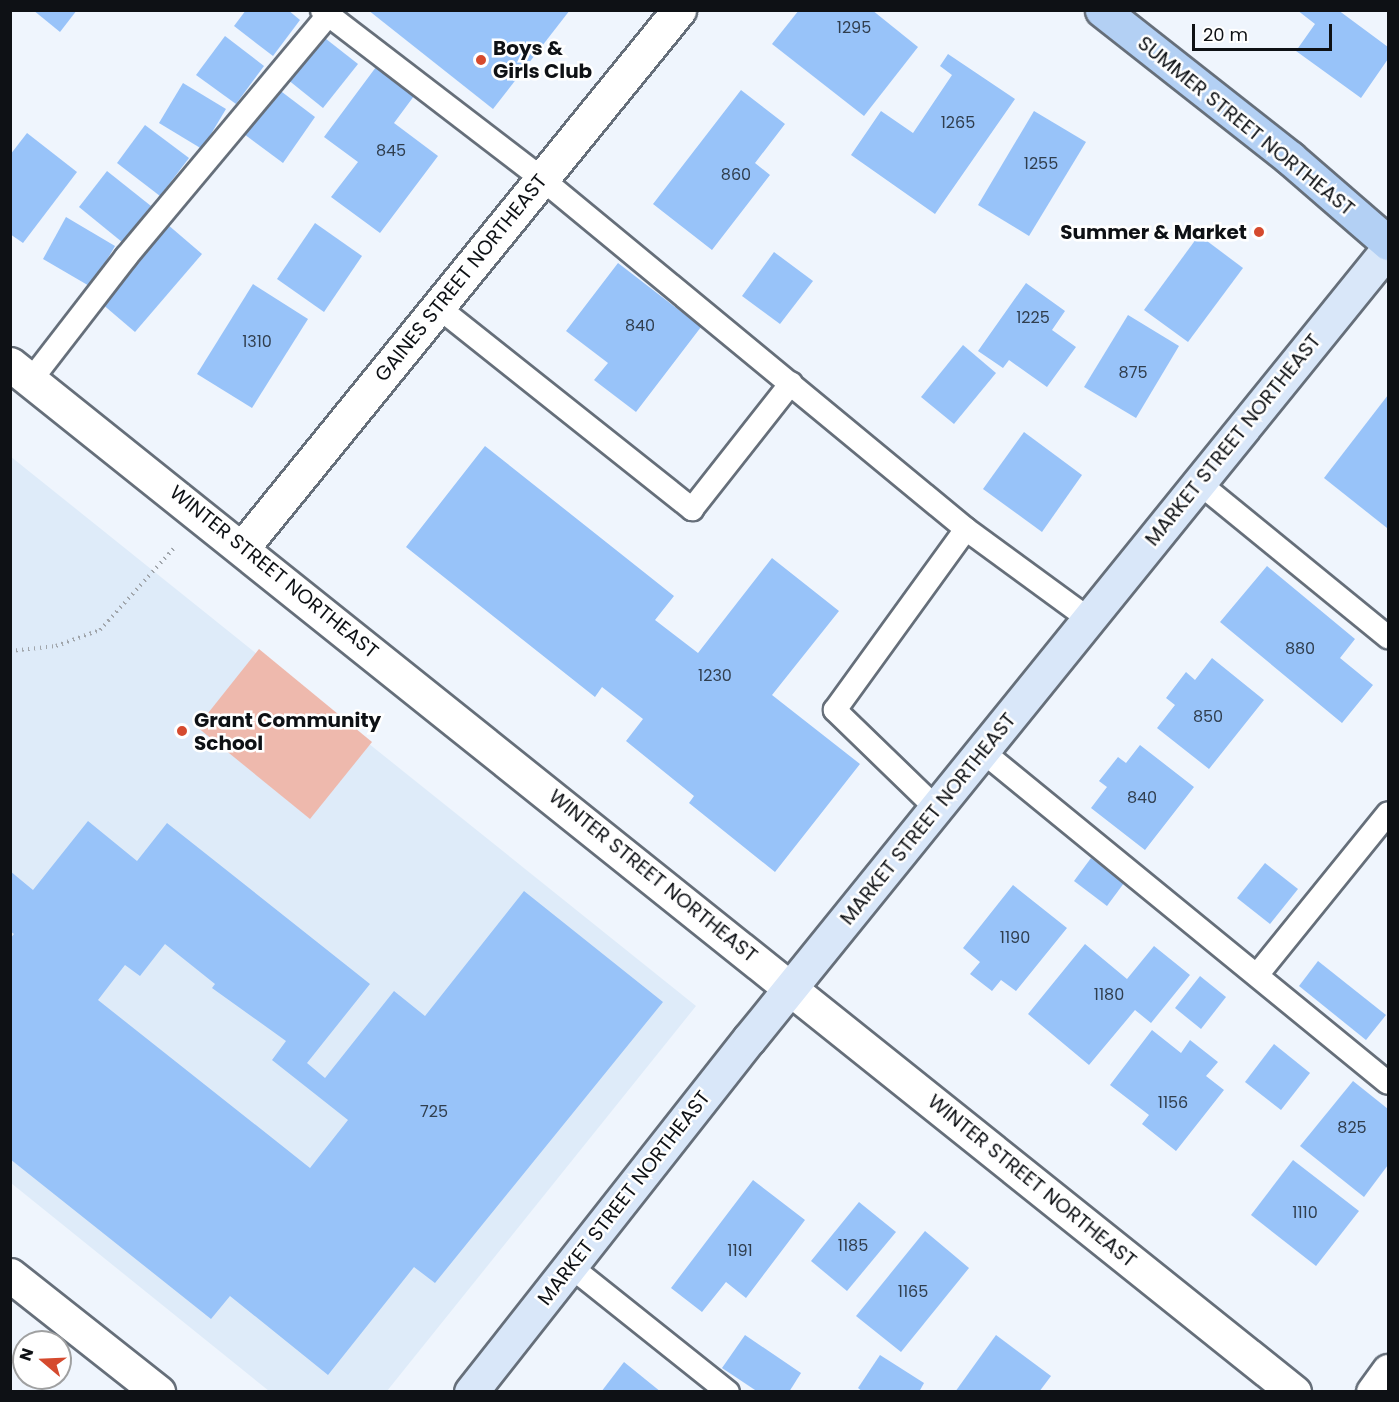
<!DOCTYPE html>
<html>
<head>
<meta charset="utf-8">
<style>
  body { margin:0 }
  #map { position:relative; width:1399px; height:1402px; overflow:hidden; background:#eff5fd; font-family:Poppins,sans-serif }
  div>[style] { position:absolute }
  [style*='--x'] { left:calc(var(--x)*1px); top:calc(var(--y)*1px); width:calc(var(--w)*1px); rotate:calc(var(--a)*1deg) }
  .built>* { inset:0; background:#deebf9 }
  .green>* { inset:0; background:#eeb9ad }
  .building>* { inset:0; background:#98c3f9 }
  .path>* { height:4px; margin-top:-2px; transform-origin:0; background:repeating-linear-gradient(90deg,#a1a6ac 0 1.5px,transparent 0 6px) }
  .roads { filter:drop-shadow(2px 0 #666f7a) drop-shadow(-2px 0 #666f7a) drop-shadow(0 2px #666f7a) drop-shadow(0 -2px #666f7a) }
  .service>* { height:22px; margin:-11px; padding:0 11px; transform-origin:11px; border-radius:11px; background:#fff }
  .minor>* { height:33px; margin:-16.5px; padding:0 16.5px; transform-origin:16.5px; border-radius:16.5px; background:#fff }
  .secondary>* { height:33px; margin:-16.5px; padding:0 16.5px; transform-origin:16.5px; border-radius:16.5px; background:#d9e7f9 }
  .primary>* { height:33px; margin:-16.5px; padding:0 16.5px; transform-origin:16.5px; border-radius:16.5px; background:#b3d0f4 }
  .dots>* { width:16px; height:16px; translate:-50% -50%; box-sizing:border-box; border:3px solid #fff; border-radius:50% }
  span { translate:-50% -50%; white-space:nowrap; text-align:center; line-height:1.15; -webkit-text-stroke:5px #fff; paint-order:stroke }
  .number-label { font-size:16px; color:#303e4e }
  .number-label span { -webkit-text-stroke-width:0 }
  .poi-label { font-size:20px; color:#0e1115; font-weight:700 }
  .left { translate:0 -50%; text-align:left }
  .right { translate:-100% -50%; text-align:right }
  .street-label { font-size:20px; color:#0e1115 }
  .frame { position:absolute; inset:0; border:12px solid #0e1115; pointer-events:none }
  .north { position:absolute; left:12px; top:1330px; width:60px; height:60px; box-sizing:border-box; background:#fff; border:2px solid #9fa0a1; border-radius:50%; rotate:289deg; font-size:16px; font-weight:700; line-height:24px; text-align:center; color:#0e1115 }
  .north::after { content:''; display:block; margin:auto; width:21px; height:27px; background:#d54a2e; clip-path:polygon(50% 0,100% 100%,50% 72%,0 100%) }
  .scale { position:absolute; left:1192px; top:24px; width:140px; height:27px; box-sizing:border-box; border:3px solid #0e1115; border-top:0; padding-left:8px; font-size:18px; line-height:21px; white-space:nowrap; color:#0e1115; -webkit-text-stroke:4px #fff; paint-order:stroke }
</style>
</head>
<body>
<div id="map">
  <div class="built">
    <div style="clip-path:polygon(10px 456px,696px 1006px,387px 1391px,269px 1391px,11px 1183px)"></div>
  </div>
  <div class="green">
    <div style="clip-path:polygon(259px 649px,372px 742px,310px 819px,197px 727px)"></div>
  </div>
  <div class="building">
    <div style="clip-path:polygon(33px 10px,77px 10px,60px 32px)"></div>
    <div style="clip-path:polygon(246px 10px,288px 10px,300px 20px,273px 56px,234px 26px)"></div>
    <div style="clip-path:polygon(368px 10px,570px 10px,493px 109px)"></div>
    <div style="clip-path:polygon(799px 10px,872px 10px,918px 47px,864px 116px,772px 44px)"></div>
    <div style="clip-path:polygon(1297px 10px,1338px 10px,1388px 47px,1388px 59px,1361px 98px,1296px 51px,1315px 24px)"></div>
    <div style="clip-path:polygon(321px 35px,358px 64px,323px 108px,287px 79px)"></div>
    <div style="clip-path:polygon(225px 36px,264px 66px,236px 104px,196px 75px)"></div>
    <div style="clip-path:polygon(948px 54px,1015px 99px,935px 214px,851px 155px,881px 111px,913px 133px,952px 75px,940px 66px)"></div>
    <div style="clip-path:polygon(376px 67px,414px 96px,394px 123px,438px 156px,380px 233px,331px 197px,358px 162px,324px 137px)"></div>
    <div style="clip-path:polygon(183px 83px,226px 109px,202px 149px,159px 123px)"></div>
    <div style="clip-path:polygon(278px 89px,315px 117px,283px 163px,244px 134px)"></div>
    <div style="clip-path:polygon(741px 90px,785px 124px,755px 163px,770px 175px,712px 250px,653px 204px)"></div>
    <div style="clip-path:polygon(1034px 111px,1086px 142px,1029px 236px,978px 205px)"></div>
    <div style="clip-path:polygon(145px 125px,189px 158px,160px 196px,117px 163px)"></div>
    <div style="clip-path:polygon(27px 133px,77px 172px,23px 243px,10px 234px,10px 155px)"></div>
    <div style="clip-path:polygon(107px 171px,151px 206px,122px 242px,79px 207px)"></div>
    <div style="clip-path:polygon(66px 217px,115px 246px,91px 287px,43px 259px)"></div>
    <div style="clip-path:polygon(315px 223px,362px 256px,324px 312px,277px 279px)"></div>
    <div style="clip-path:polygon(167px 224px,202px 254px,135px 332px,101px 303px)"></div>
    <div style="clip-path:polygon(1199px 235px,1243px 268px,1188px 342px,1144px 310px)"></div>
    <div style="clip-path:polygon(774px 252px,813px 281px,780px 324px,742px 296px)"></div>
    <div style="clip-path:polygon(618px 263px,701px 327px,636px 412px,594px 380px,608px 363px,566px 331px)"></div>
    <div style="clip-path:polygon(1026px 283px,1065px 311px,1052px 330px,1076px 347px,1047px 387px,1009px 360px,1003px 368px,978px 351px)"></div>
    <div style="clip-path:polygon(253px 284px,308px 319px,252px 408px,197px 374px)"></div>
    <div style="clip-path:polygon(1128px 315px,1179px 346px,1136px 418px,1084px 387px)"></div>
    <div style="clip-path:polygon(963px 345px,996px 373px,954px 424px,921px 397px)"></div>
    <div style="clip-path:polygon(1388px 395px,1388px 526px,1387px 528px,1324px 478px)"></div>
    <div style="clip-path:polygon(1024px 432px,1082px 475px,1042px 532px,983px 489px)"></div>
    <div style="clip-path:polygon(485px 446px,674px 596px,655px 620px,698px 653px,772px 558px,839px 611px,772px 695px,860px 764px,775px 872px,689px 803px,694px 796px,626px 741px,643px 719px,602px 687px,595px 697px,406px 547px)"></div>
    <div style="clip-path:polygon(1267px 566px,1355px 639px,1340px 658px,1373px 685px,1342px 723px,1220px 622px)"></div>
    <div style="clip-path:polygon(1212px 658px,1264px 700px,1209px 769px,1157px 728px,1175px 705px,1166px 698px,1186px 672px,1195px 680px)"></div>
    <div style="clip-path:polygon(1140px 745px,1194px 787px,1145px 850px,1091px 808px,1107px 787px,1099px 781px,1118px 757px,1126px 763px)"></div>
    <div style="clip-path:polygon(evenodd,88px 821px,137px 861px,167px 823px,370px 984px,307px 1063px,325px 1078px,394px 991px,425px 1016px,524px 891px,663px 1002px,435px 1283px,414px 1267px,328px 1375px,230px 1296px,211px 1319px,10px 1159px,10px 939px,14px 934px,10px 931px,10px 871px,33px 890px,88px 821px,165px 944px,215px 984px,212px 988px,286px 1041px,272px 1060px,348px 1120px,310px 1168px,98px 1000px,125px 965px,140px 976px,165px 944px)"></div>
    <div style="clip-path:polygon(1091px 858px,1124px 883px,1107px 906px,1074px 881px)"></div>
    <div style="clip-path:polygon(1265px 863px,1298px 889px,1270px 924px,1237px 898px)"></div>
    <div style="clip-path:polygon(1013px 885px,1067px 928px,1016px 991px,1001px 980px,992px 991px,970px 974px,980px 962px,963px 948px)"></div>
    <div style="clip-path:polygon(1085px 944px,1127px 979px,1154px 946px,1190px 975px,1151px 1023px,1135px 1010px,1089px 1065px,1028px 1014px)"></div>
    <div style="clip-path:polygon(1318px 961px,1386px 1015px,1366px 1040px,1299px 986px)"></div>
    <div style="clip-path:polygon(1200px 976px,1226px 997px,1201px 1029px,1175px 1008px)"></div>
    <div style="clip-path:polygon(1152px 1030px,1181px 1053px,1190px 1040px,1218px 1062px,1206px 1076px,1224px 1090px,1176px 1151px,1142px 1124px,1149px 1115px,1110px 1085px)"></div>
    <div style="clip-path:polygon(1274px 1044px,1310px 1073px,1281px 1110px,1245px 1082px)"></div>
    <div style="clip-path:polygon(1353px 1081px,1388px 1109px,1388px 1165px,1364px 1197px,1300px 1146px)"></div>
    <div style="clip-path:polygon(1293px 1160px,1359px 1211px,1316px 1266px,1251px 1215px)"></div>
    <div style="clip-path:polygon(753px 1180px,805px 1220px,746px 1298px,726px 1282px,702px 1312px,671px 1288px)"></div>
    <div style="clip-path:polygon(859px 1202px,896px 1232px,847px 1291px,811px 1261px)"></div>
    <div style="clip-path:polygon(925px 1231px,969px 1268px,901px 1352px,856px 1316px)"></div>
    <div style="clip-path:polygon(745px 1335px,801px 1373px,789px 1392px,758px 1392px,722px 1368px)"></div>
    <div style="clip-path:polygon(996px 1335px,1051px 1376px,1039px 1392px,955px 1392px)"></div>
    <div style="clip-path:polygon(880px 1355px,924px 1383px,919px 1392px,863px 1392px,858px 1388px)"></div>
    <div style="clip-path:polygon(624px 1362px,661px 1392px,601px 1392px)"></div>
  </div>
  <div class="path">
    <div style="--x:10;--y:651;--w:46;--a:-6.2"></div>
    <div style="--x:56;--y:646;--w:47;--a:-20"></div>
    <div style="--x:100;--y:630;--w:112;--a:-47.9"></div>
  </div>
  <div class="roads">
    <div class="service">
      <div style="--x:322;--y:10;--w:277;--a:37.5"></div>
      <div style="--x:542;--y:179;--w:550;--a:39.54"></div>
      <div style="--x:966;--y:529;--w:152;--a:36.2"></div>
      <div style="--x:438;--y:307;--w:325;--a:38.5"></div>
      <div style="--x:692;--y:509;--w:160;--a:-51.8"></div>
      <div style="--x:31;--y:380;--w:155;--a:-52.3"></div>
      <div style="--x:126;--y:257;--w:315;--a:-50.1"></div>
      <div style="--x:1199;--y:483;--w:244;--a:39.2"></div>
      <div style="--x:982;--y:751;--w:524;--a:39.27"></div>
      <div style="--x:936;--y:808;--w:141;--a:-135.9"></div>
      <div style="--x:835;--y:710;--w:223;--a:-54.1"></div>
      <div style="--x:1257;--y:975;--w:208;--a:-51"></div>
      <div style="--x:570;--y:1266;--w:202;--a:38.6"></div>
    </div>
    <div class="minor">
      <div style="--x:10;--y:364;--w:1645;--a:38.68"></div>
      <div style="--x:243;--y:547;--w:692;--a:-50.93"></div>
      <div style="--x:10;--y:1275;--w:189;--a:38.3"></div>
      <div style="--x:1373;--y:1392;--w:26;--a:-54"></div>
    </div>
    <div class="secondary">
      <div style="--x:471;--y:1392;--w:449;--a:-51.8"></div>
      <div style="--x:749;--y:1039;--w:1016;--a:-51.03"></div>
    </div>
    <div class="primary">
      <div style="--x:1102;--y:10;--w:239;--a:38.2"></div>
      <div style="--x:1290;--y:158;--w:130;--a:40.9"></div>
    </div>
  </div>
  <div class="dots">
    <div style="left:481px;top:60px;background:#d54a2e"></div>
    <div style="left:1259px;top:232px;background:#d54a2e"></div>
    <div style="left:182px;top:731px;background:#d54a2e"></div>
  </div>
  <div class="number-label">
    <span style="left:854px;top:28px">1295</span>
    <span style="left:958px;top:123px">1265</span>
    <span style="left:391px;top:151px">845</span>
    <span style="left:1041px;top:164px">1255</span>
    <span style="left:736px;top:175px">860</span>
    <span style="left:1033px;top:318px">1225</span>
    <span style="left:640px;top:326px">840</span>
    <span style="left:257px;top:342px">1310</span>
    <span style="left:1133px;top:373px">875</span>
    <span style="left:1300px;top:649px">880</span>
    <span style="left:715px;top:676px">1230</span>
    <span style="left:1208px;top:717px">850</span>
    <span style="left:1142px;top:798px">840</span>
    <span style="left:1015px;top:938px">1190</span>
    <span style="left:1109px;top:995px">1180</span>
    <span style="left:1173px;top:1103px">1156</span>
    <span style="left:434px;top:1112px">725</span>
    <span style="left:1352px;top:1128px">825</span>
    <span style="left:1305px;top:1213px">1110</span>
    <span style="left:853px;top:1246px">1185</span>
    <span style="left:740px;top:1251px">1191</span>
    <span style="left:913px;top:1292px">1165</span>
  </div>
  <div class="poi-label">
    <span class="left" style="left:493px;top:60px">Boys &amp;<br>Girls Club</span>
    <span class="right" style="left:1247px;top:232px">Summer &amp; Market</span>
    <span class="left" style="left:194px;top:732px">Grant Community<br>School</span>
  </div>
  <div class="street-label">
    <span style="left:1246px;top:126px;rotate:39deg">SUMMER STREET NORTHEAST</span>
    <span style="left:461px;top:278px;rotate:-51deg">GAINES STREET NORTHEAST</span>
    <span style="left:1233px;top:440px;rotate:-51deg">MARKET STREET NORTHEAST</span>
    <span style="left:274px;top:572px;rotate:39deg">WINTER STREET NORTHEAST</span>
    <span style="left:928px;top:819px;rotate:-51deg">MARKET STREET NORTHEAST</span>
    <span style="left:653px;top:876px;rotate:39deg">WINTER STREET NORTHEAST</span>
    <span style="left:1032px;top:1181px;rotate:39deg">WINTER STREET NORTHEAST</span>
    <span style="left:624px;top:1198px;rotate:-52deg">MARKET STREET NORTHEAST</span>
  </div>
  <div class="frame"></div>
  <div class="north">N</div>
  <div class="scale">20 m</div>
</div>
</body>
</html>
